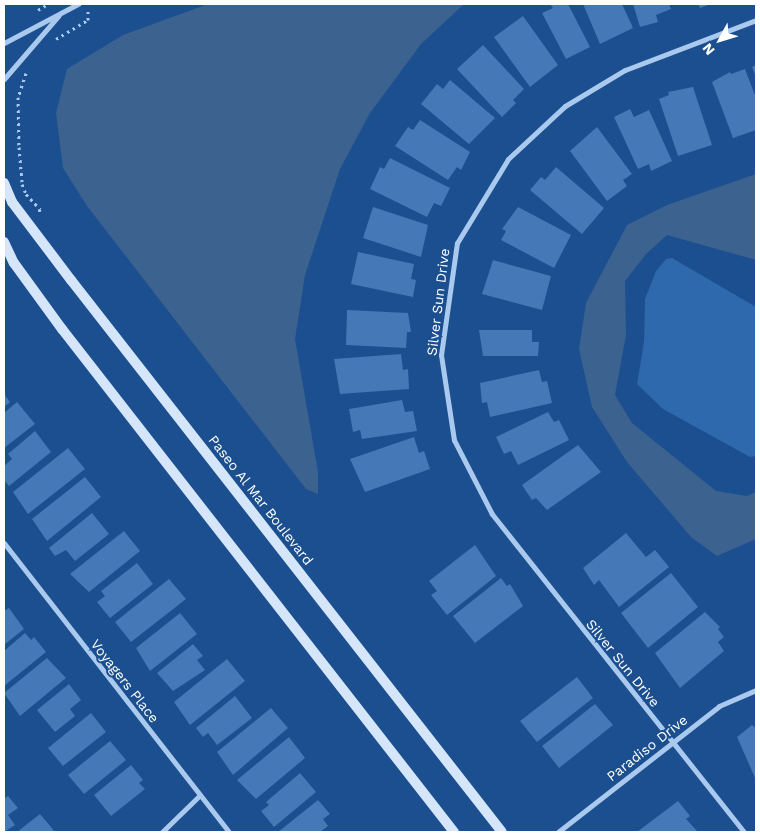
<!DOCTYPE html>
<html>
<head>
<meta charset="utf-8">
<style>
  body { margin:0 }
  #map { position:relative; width:760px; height:836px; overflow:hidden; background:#1b4f8f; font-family:"Work Sans",sans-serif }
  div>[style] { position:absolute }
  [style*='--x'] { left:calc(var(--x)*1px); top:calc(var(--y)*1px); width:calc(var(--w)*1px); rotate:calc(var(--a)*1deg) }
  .green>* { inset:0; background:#2e69ad }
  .water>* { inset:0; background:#3c6290 }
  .building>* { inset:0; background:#4478b7 }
  .path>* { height:3px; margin-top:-1.5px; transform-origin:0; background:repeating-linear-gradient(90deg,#a9c9ee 0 2.5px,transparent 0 6.5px) }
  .minor>* { height:5px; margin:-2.5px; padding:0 2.5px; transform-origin:2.5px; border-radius:2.5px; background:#a9c9ee }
  .secondary>* { height:10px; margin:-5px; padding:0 5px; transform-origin:5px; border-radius:5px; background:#d6e6fa }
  span { translate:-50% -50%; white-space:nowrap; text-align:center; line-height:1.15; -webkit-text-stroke:4px #1b4f8f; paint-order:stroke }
  .street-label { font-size:14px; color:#fff }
  .frame { position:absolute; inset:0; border:5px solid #fff; pointer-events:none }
  .north { position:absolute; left:695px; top:15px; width:50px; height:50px; -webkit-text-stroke:4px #1b4f8f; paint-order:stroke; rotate:231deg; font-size:14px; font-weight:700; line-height:20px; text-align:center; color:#fff }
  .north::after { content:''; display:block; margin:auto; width:18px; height:22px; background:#fff; clip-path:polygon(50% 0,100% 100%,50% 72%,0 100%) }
</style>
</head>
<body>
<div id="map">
  <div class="green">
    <div style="clip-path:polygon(672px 258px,756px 307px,756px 456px,750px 457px,663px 409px,637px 384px,644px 342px,645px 299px,656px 271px,666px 259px)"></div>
  </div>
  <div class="water">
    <div style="clip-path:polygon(208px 4px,464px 4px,421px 44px,370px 113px,340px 169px,305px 275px,295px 339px,318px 472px,318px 494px,306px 489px,87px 206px,63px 168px,56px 113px,67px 69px,123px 35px)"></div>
    <div style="clip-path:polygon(756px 174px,756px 260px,667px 235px,646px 254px,625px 281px,626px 335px,615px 395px,632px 423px,716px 491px,747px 496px,756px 492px,756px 539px,717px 556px,691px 537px,627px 462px,592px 407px,579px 349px,586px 303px,627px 225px,667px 205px)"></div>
  </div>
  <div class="building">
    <div style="clip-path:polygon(550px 4px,568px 4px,590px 47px,566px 59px,542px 13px,553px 8px)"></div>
    <div style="clip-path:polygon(583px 4px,622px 4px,633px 28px,600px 44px)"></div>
    <div style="clip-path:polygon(633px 4px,669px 4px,671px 9px,656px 15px,658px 22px,640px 27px)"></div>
    <div style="clip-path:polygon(698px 4px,711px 4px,700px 8px)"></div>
    <div style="clip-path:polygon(523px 16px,558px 65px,530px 87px,494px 37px)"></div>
    <div style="clip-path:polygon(483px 45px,524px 89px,513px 100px,516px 103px,502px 117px,457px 69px)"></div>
    <div style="clip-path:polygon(756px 65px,756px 77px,752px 67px)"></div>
    <div style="clip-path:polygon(745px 69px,756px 98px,756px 130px,733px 138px,712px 82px,730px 72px,731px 74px)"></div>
    <div style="clip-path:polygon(450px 80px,495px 118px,469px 144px,421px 104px,437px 84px,443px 89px)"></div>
    <div style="clip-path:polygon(693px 87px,712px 145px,678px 156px,659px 99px,669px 95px,668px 92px)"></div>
    <div style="clip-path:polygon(630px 109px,634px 117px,649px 110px,672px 161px,651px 171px,649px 164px,638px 169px,614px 117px)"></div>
    <div style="clip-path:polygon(420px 120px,470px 152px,461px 170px,457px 167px,448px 180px,395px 146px,408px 127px,413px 130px)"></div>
    <div style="clip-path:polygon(597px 127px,632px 174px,623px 180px,627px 186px,607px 201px,570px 151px)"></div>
    <div style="clip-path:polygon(390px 158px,450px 188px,441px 206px,434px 203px,427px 217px,370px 189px,380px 167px,384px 169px)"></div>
    <div style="clip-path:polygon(556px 167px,604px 208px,582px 234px,530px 190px,541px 177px,545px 180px)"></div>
    <div style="clip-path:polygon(373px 207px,428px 225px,421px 257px,363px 238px)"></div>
    <div style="clip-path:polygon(518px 207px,571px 235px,554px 268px,501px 240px,506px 231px,502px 229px)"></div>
    <div style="clip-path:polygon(358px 252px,414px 264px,411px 279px,416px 280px,413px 297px,351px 284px)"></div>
    <div style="clip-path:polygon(493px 260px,551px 276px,542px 310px,482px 294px)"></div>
    <div style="clip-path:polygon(347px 310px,408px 313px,411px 332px,407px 332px,406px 348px,346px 345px)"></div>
    <div style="clip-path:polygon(479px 330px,532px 330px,532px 342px,539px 342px,538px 356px,483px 356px)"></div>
    <div style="clip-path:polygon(401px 354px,403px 370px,408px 369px,409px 389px,340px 394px,334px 359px)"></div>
    <div style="clip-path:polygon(539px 370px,542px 382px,547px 381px,552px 403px,490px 417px,487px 402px,482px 403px,480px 383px)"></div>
    <div style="clip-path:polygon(4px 394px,10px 402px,4px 407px)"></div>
    <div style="clip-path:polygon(402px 400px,405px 412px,413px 411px,417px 431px,362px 439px,360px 430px,353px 432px,349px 409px)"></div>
    <div style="clip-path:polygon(17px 402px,35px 424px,4px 448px,4px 413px)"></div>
    <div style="clip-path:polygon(548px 412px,554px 422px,559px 420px,569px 440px,518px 465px,511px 451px,504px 454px,496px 437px)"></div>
    <div style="clip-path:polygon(35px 431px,51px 452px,9px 486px,4px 480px,4px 466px,12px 459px,8px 454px)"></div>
    <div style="clip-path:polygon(414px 437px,419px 453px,424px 451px,430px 469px,365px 492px,350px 459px)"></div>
    <div style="clip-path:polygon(578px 445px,601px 472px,547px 510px,536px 498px,532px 500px,522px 485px)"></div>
    <div style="clip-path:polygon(68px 448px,85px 469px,28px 514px,13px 492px)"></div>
    <div style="clip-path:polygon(85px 477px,101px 497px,47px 541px,32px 519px)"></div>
    <div style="clip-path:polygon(92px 513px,109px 534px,75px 561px,66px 550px,55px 556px,49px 548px)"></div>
    <div style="clip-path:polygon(124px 531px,140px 551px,89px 592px,70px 574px)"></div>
    <div style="clip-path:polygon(626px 533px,646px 557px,655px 550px,669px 567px,619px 607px,599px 580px,594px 585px,583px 568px)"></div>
    <div style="clip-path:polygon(475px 545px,496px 576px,447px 615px,431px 595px,437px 591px,429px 581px)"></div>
    <div style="clip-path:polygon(137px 563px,153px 584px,110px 618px,97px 602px,105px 596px,101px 591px)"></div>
    <div style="clip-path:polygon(671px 573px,698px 607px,648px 648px,621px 613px)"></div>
    <div style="clip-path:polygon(501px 578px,507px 586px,510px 584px,523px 606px,475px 643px,453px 616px)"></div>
    <div style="clip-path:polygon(169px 579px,186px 599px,131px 642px,115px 622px)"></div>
    <div style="clip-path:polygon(9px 608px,24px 629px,4px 645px,4px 611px)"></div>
    <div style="clip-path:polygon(705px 612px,720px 627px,718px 629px,724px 637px,718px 642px,724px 651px,680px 688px,655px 653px)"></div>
    <div style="clip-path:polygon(180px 613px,197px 634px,150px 671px,136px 648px)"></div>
    <div style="clip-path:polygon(25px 633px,31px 640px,34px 637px,46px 652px,4px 686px,4px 651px)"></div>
    <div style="clip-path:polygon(193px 644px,203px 656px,197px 660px,205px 670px,173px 691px,157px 673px)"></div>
    <div style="clip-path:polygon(47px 658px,66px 678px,20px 716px,4px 693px)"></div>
    <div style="clip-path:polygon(227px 659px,245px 681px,190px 725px,174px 702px)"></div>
    <div style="clip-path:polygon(577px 677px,593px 698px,537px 742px,520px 721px)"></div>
    <div style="clip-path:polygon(69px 684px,81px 700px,70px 709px,75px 716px,55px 732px,37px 710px)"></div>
    <div style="clip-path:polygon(235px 696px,252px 718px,217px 745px,208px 733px,203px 737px,196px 728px)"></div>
    <div style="clip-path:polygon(595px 704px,613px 725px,559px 768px,542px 746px)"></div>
    <div style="clip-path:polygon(271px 708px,288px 728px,233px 775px,217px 752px)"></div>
    <div style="clip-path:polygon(91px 713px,106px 732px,63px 766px,48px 748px)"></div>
    <div style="clip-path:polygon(752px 725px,756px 728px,756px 780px,737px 737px)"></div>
    <div style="clip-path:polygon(289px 737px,305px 758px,256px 799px,237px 780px)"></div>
    <div style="clip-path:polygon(110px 741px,126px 760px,84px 794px,68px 775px)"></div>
    <div style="clip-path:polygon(131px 765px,143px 780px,139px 783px,145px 789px,111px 816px,94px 795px)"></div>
    <div style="clip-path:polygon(300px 773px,316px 792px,274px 827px,261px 811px,269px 805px,266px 802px)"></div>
    <div style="clip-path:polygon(8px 796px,18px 808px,8px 815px,15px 825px,4px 832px,4px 799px)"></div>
    <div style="clip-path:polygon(318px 800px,330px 814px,323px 819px,328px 826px,320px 832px,278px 832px)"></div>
    <div style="clip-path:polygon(678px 801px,690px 816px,686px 819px,698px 832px,637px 832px)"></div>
    <div style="clip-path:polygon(40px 814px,55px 832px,17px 832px)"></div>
  </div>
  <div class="path">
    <div style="--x:38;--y:10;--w:12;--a:-31"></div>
    <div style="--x:56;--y:39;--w:37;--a:-31"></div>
    <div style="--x:88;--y:20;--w:11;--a:-90"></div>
    <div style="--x:26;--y:73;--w:25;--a:108"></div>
    <div style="--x:18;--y:97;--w:50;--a:88.9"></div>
    <div style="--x:19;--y:147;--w:37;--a:85"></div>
    <div style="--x:22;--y:184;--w:11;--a:68"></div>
    <div style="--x:26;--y:194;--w:21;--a:47"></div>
    <div style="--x:40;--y:209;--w:5;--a:112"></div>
  </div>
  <div class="minor">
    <div style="--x:4;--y:43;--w:84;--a:-27.8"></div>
    <div style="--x:4;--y:79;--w:84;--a:-49.3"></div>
    <div style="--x:4;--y:543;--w:366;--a:52.1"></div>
    <div style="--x:162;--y:832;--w:53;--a:-44.2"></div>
    <div style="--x:558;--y:832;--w:204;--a:-38"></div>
    <div style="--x:719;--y:706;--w:40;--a:-23.4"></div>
    <div style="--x:744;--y:832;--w:406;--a:-128.4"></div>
    <div style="--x:492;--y:514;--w:83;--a:-117.2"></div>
    <div style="--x:454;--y:440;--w:86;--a:-98.7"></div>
    <div style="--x:441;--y:355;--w:113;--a:-81.9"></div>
    <div style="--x:457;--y:243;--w:98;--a:-58.7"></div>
    <div style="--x:508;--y:159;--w:78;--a:-42.9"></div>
    <div style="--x:565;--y:106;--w:70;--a:-31"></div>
    <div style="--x:625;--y:70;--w:140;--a:-20.9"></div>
  </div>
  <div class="secondary">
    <div style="--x:4;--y:183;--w:21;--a:67"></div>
    <div style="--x:12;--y:202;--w:98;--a:52.9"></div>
    <div style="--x:71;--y:280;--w:700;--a:52.02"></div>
    <div style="--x:4;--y:242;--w:23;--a:65"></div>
    <div style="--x:14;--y:263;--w:82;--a:54"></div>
    <div style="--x:62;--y:329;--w:638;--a:52.07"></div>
  </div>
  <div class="street-label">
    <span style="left:438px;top:302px;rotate:-83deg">Silver Sun Drive</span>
    <span style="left:261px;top:500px;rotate:52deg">Paseo Al Mar Boulevard</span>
    <span style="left:623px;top:663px;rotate:51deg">Silver Sun Drive</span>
    <span style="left:125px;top:681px;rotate:52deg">Voyagers Place</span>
    <span style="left:647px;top:748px;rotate:-38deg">Paradiso Drive</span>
  </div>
  <div class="frame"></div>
  <div class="north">N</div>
</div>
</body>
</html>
